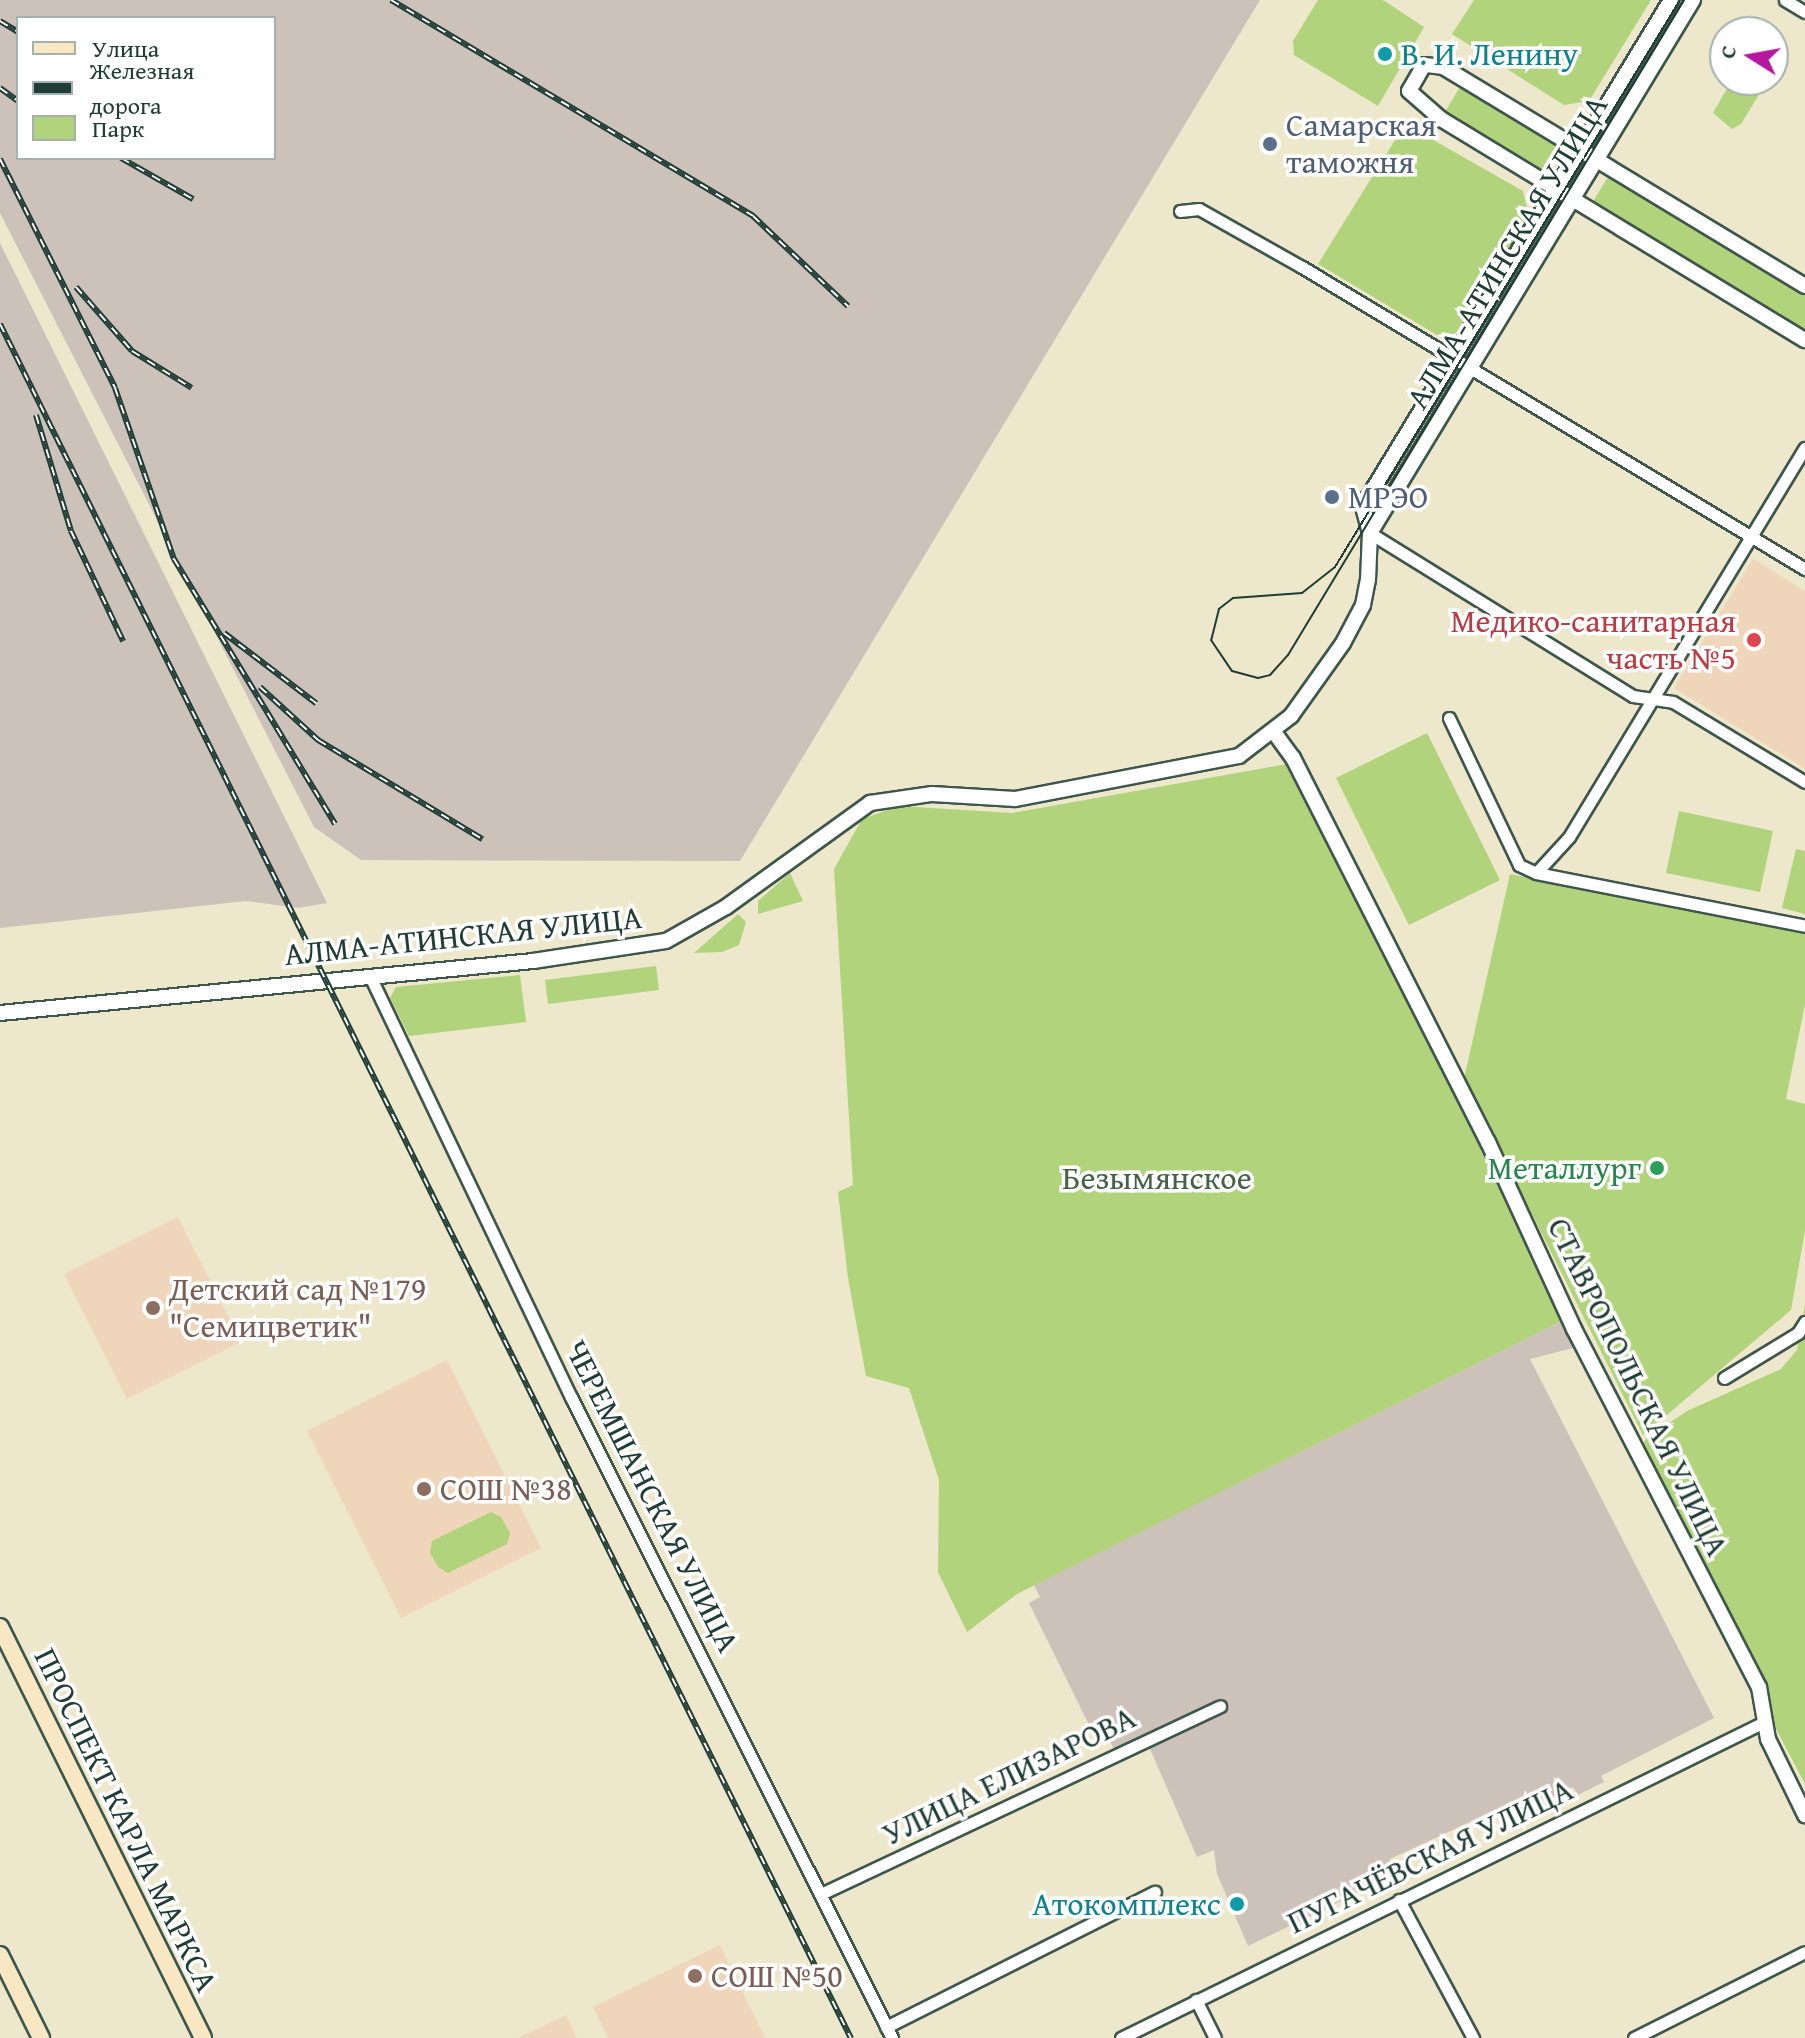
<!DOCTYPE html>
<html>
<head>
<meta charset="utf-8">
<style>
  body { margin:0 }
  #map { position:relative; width:1805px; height:2038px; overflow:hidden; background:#ede7cb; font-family:"Gentium Book Plus",serif }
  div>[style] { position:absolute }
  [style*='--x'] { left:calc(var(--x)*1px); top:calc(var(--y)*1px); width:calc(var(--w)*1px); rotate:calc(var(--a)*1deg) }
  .built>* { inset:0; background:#efd6bb }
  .industrial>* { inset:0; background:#cdc2b9 }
  .green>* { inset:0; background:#b0d37c }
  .roads { filter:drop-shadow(2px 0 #3e564b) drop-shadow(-2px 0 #3e564b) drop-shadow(0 2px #3e564b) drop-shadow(0 -2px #3e564b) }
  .minor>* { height:11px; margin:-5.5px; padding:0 5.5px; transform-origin:5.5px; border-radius:5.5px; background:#fff }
  .tertiary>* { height:14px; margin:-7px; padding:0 7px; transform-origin:7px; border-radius:7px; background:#fff }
  .secondary>* { height:16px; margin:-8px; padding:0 8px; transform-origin:8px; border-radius:8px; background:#f7e8c3 }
  .tram>* { height:2px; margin:-1px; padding:0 1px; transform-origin:1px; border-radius:1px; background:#1f3d34 }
  .rail>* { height:6px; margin-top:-3px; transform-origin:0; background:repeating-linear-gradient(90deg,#fff 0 9px,#1f3d34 0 18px); box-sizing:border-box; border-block:2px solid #1f3d34 }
  .dots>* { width:22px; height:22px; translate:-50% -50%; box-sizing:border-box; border:4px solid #fff; border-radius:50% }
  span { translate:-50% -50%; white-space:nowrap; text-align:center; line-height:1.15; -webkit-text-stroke:7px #fff; paint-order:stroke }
  .culture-label { font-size:32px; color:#0d838f }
  .left { translate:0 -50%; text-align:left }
  .right { translate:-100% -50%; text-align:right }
  .service-label { font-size:32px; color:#4e5e75 }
  .street-label { font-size:32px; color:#1f3d34 }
  .health-label { font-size:32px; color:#be3a42 }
  .leisure-label { font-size:32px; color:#27864d }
  .park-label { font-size:32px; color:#436246 }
  .education-label { font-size:32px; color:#785e54 }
  .legend { position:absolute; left:16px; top:16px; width:260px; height:144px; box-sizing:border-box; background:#fff; border:2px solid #a5b1ae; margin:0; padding:10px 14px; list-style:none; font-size:24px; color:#1f3d34 }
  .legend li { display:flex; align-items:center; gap:16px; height:40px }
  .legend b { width:40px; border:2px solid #a5b1ae }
  .north { position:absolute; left:1709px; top:16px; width:80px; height:80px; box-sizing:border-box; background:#fff; border:2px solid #a5b1ae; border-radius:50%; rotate:281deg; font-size:22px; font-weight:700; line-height:32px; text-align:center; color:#1f3d34 }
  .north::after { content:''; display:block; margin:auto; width:28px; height:36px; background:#b5179e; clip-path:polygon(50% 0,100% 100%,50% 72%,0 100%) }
</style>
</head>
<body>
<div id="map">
  <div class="built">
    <div style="clip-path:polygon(1753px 559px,1805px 591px,1805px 769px,1674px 688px)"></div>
    <div style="clip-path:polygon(178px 1217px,241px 1342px,127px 1399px,64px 1274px)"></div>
    <div style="clip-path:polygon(447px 1360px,541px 1548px,401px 1618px,307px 1431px)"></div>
    <div style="clip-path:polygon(720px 1945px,765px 2038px,608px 2038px,593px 2007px)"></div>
    <div style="clip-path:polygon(566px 2015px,577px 2038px,518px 2038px)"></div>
  </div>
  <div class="industrial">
    <div style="clip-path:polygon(evenodd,0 0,1260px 0,740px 861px,361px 860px,314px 827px,0 213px,0 0,274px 18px,274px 158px,18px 158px,18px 18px,274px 18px)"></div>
    <div style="clip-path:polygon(0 243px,327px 903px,298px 908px,246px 901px,0 928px)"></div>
    <div style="clip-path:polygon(1564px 1320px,1577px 1347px,1530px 1359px,1714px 1718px,1601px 1776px,1604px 1782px,1578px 1795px,1573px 1787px,1505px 1820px,1498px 1809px,1390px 1859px,1392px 1864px,1359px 1878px,1364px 1890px,1248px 1946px,1217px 1874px,1214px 1850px,1197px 1857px,1144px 1735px,1114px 1749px,1103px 1728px,1093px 1733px,1029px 1603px,1040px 1597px,1034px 1585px)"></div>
  </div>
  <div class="green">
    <div style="clip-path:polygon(1318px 0,1383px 0,1424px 27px,1378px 106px,1294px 55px,1293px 41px)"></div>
    <div style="clip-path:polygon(1474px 0,1651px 0,1589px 101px,1564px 105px,1452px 34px)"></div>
    <div style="clip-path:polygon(1732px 80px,1766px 83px,1741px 124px,1732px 129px,1713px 113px)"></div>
    <div style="clip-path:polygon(1461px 85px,1562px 147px,1546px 173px,1445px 112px)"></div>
    <div style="clip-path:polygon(1405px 124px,1523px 191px,1529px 216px,1461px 331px,1450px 335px,1437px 335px,1318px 264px)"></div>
    <div style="clip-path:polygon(1611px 172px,1805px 288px,1805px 334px,1591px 205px)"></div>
    <div style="clip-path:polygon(1427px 733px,1500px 880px,1409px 925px,1336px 778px)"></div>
    <div style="clip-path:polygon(1293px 763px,1564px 1320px,1017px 1594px,967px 1632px,938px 1572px,939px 1480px,909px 1388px,866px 1376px,848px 1278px,838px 1192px,853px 1185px,834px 869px,862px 819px,899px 806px,1012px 813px)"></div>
    <div style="clip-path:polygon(1679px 811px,1773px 831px,1760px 892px,1666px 873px)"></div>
    <div style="clip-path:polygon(1796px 849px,1805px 851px,1805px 914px,1782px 908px)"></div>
    <div style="clip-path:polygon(790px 873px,803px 901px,758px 914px,758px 901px)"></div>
    <div style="clip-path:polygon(1510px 874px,1805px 931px,1805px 1004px,1786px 1099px,1805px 1104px,1805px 1231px,1791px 1310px,1643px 1435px,1464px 1079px)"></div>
    <div style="clip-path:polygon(738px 914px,746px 922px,739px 945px,722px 952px,694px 953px)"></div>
    <div style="clip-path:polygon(656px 966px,659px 990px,548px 1004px,545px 980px)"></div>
    <div style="clip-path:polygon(520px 975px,526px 1022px,409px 1036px,390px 998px,396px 987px)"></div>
    <div style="clip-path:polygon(1805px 1305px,1805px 1784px,1633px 1457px,1647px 1438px,1687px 1411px,1781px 1369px,1797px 1350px)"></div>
    <div style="clip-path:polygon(491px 1512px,501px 1517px,510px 1533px,507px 1544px,448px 1573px,438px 1567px,430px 1553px,432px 1541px)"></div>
  </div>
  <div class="roads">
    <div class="minor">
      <div style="--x:1785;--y:0;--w:23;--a:31"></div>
      <div style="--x:1180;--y:211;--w:19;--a:-6"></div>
      <div style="--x:1199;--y:209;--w:118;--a:29.4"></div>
      <div style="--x:1302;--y:267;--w:587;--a:30.98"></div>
      <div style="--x:1370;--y:533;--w:309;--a:31.8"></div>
      <div style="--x:1633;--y:696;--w:40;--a:8.5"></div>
      <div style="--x:1673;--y:702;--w:154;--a:31.2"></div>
      <div style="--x:1449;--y:718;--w:163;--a:64.5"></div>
      <div style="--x:1519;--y:865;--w:19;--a:25"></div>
      <div style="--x:1536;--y:873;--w:274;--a:11.1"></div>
      <div style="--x:1536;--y:873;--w:49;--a:-47.5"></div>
      <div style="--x:1569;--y:837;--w:455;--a:-58.8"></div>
      <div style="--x:370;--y:976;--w:467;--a:64.5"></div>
      <div style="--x:571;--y:1397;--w:717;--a:63.4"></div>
      <div style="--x:1724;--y:1378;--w:87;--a:-31.3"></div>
      <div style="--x:1798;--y:1333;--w:13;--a:-58"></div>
      <div style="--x:821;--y:1894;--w:441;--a:-25.2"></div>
      <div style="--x:1399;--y:1900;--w:157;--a:61.8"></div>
      <div style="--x:1196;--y:2000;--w:42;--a:63.4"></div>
      <div style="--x:886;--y:2027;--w:301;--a:-26.7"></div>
      <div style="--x:1121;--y:2038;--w:714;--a:-26.17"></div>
      <div style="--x:1634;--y:2038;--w:191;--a:-26.7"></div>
    </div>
    <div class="tertiary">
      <div style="--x:1805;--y:286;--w:422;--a:-148.8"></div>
      <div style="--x:1444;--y:67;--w:20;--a:-174"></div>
      <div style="--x:1424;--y:65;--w:30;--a:120"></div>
      <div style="--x:1409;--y:91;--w:43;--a:41.2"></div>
      <div style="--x:1441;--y:119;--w:426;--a:31.3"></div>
      <div style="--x:1370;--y:533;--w:623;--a:-58.78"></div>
      <div style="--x:1274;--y:732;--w:32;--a:54"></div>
      <div style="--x:1293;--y:758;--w:431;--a:63.1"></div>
      <div style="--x:1488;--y:1142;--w:206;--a:65.3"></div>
      <div style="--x:1574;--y:1329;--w:403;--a:62.7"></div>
      <div style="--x:1759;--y:1687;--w:53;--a:80.2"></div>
      <div style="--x:1768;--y:1739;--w:85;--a:64"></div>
      <div style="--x:0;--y:1013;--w:536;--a:-5.57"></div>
      <div style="--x:533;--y:961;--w:134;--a:-8.6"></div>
      <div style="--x:666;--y:941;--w:69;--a:-29.5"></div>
      <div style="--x:726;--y:907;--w:178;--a:-35.8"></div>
      <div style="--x:870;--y:803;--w:63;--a:-8.3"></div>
      <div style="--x:932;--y:794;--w:83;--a:3.4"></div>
      <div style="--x:1015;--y:799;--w:228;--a:-10.9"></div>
      <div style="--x:1239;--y:756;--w:66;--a:-37.6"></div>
      <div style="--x:1291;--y:716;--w:90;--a:-54.5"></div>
      <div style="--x:1343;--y:643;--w:43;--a:-62.2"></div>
      <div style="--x:1363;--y:605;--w:25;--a:-79"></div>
      <div style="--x:1368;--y:580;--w:47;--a:-87.6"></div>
      <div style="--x:1370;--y:533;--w:28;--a:-105"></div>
      <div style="--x:1363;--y:506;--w:592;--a:-58.67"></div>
    </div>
    <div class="secondary">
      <div style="--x:0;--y:1627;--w:458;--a:63.7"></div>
      <div style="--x:0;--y:1955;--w:93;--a:63.7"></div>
    </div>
  </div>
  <div class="tram">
    <div style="--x:1680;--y:0;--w:664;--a:121.32"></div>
    <div style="--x:1335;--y:567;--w:42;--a:141.8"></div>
    <div style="--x:1302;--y:593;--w:69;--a:175.9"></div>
    <div style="--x:1233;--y:598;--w:18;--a:142"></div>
    <div style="--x:1219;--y:609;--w:32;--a:104"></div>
    <div style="--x:1211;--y:640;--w:37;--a:56"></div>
    <div style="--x:1232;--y:671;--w:27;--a:15"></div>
    <div style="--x:1258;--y:678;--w:12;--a:-14"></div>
    <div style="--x:1270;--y:675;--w:27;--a:-48"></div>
    <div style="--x:1288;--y:655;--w:765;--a:-58.84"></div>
  </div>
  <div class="rail">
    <div style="--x:391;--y:0;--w:422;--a:30.8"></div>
    <div style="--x:753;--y:216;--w:131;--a:43.5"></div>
    <div style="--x:0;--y:21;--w:21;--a:31"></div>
    <div style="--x:0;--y:88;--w:22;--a:36"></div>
    <div style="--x:121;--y:158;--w:83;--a:29.7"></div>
    <div style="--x:0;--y:159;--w:256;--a:63.3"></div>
    <div style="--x:115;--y:388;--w:181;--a:71"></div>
    <div style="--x:174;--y:559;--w:310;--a:58.7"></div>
    <div style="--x:76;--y:287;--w:85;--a:48.8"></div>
    <div style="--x:132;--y:351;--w:70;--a:31.7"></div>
    <div style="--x:0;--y:324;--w:1914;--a:63.6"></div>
    <div style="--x:36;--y:415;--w:121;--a:73.2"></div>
    <div style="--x:71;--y:531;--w:122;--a:64.7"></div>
    <div style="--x:224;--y:633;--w:116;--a:37.3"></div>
    <div style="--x:260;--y:687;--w:79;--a:42.4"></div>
    <div style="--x:318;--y:740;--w:192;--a:31.1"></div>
  </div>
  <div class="dots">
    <div style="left:1385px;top:54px;background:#0f9aa8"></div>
    <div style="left:1270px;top:144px;background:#5c6f8a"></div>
    <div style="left:1332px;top:497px;background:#5c6f8a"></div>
    <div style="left:1754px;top:640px;background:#e0444e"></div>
    <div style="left:1657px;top:1168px;background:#2e9e5b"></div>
    <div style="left:153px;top:1308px;background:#8d6e63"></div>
    <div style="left:424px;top:1489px;background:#8d6e63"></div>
    <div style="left:1237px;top:1904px;background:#0f9aa8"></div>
    <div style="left:695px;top:1976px;background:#8d6e63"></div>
  </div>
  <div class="culture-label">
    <span class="left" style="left:1401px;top:54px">В. И. Ленину</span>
    <span class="right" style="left:1221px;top:1904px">Атокомплекс</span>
  </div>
  <div class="service-label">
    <span class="left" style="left:1286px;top:144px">Самарская<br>таможня</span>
    <span class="left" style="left:1348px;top:497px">МРЭО</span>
  </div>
  <div class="street-label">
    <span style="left:1507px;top:252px;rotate:-59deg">АЛМА-АТИНСКАЯ УЛИЦА</span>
    <span style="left:463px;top:936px;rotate:-6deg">АЛМА-АТИНСКАЯ УЛИЦА</span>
    <span style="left:1638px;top:1387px;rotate:64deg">СТАВРОПОЛЬСКАЯ УЛИЦА</span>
    <span style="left:652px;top:1496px;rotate:63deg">ЧЕРЕМШАНСКАЯ УЛИЦА</span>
    <span style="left:1009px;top:1776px;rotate:-26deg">УЛИЦА ЕЛИЗАРОВА</span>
    <span style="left:126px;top:1820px;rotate:64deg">ПРОСПЕКТ КАРЛА МАРКСА</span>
    <span style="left:1430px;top:1856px;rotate:-26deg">ПУГАЧЁВСКАЯ УЛИЦА</span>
  </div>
  <div class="health-label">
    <span class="right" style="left:1736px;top:640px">Медико-санитарная<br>часть №5</span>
  </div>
  <div class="leisure-label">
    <span class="right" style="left:1641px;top:1168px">Металлург</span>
  </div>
  <div class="park-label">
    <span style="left:1157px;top:1178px">Безымянское</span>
  </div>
  <div class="education-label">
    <span class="left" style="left:169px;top:1308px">Детский сад №179<br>"Семицветик"</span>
    <span class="left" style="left:440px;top:1489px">СОШ №38</span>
    <span class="left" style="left:711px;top:1976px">СОШ №50</span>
  </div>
  <ul class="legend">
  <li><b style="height:10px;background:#f7e8c3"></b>Улица</li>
  <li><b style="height:10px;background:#1f3d34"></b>Железная дорога</li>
  <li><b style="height:22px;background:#b0d37c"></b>Парк</li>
  </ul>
  <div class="north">С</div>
</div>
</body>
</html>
